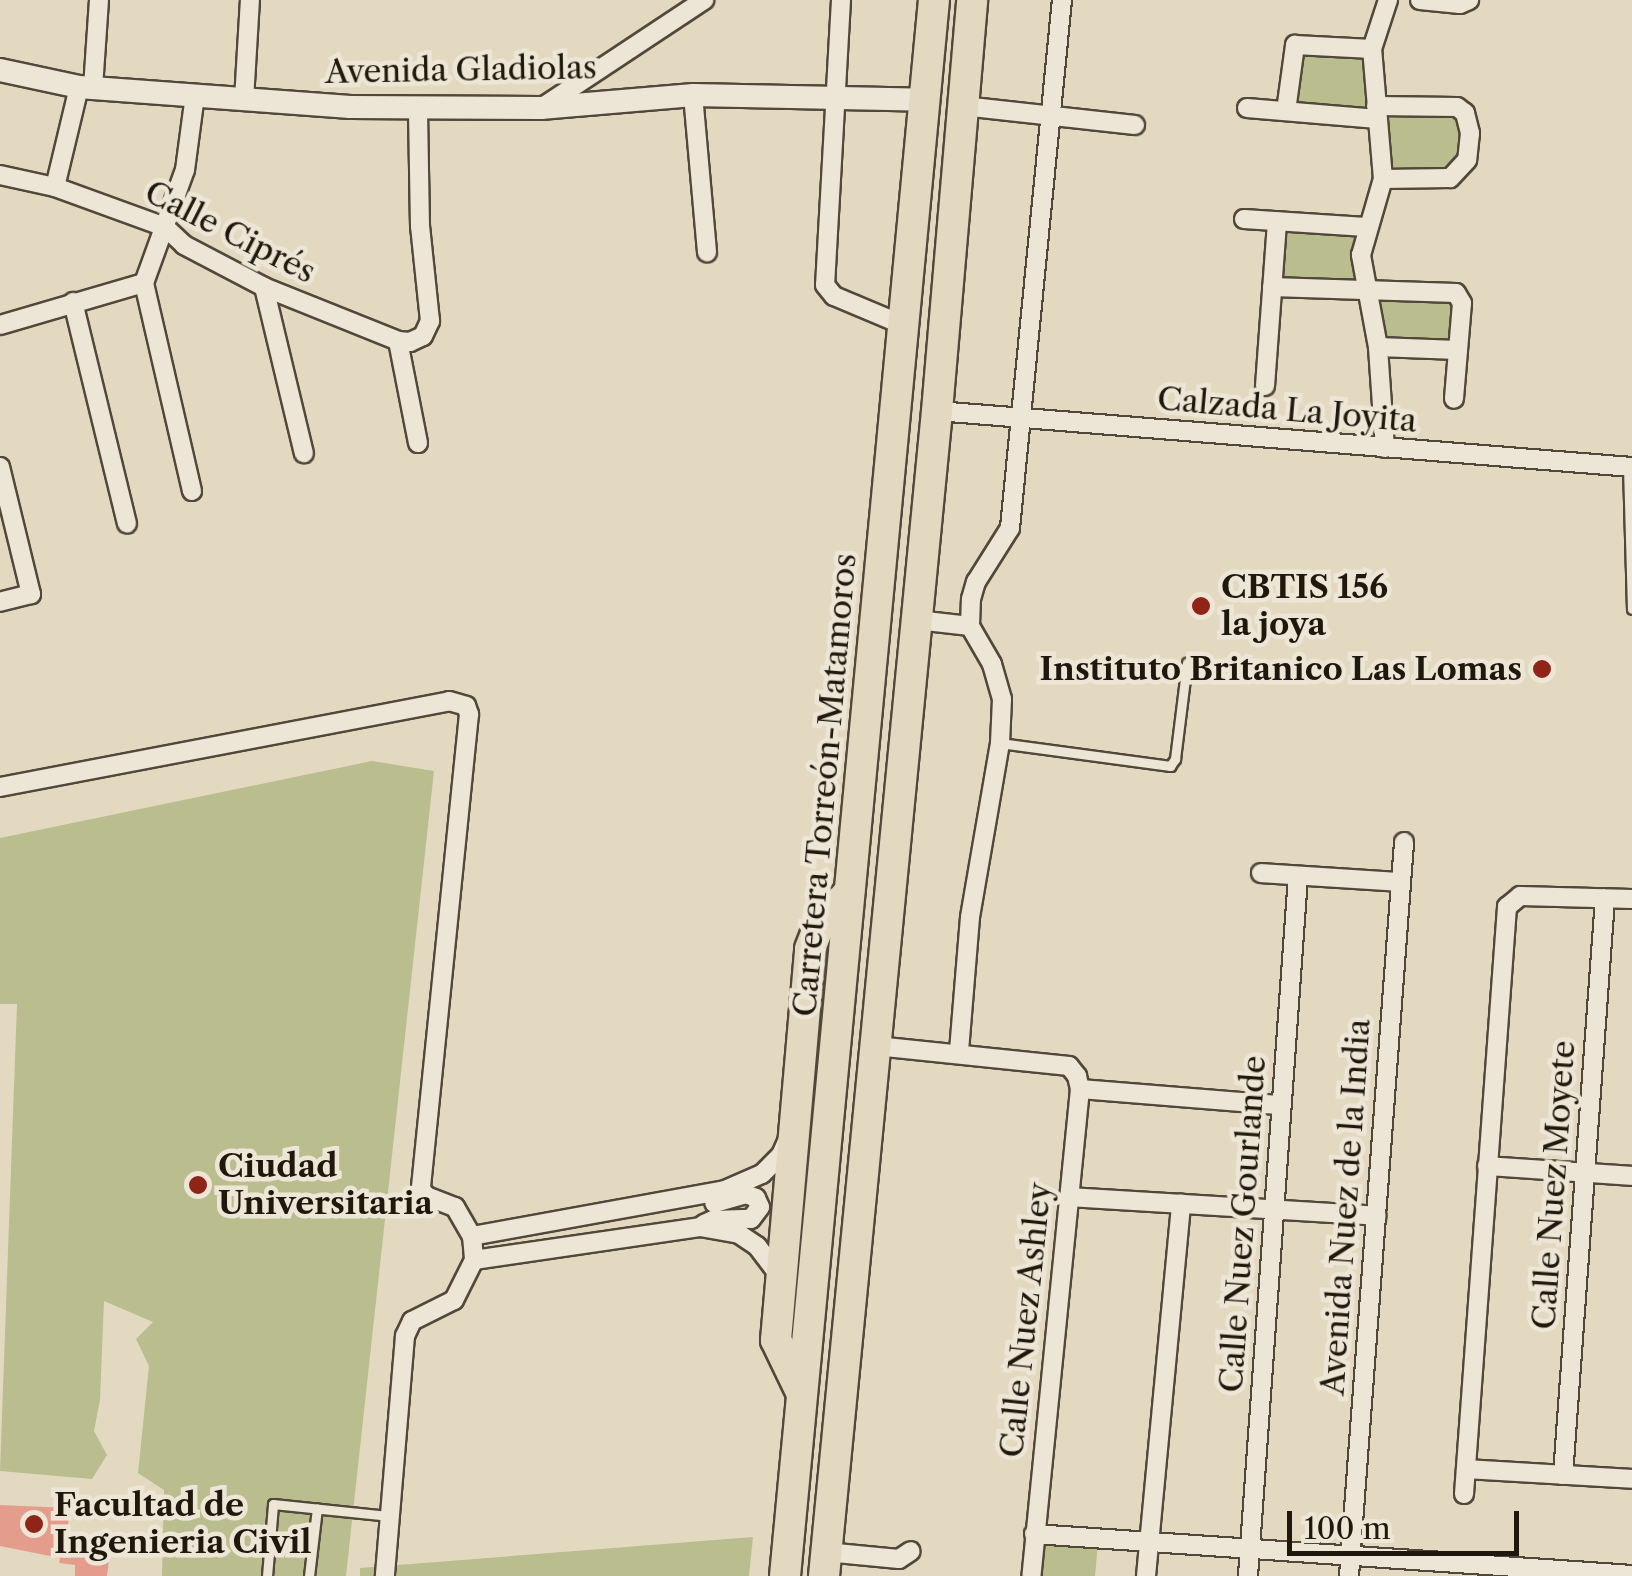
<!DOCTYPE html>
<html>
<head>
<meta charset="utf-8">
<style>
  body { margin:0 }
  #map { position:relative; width:1632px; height:1576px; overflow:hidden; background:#e3d9c0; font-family:"Libre Caslon Text",serif }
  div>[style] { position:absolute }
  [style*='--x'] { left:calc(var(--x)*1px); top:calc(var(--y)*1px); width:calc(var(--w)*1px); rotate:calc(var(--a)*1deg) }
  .green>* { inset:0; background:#babd8e }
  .building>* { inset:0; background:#e49d8c }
  .roads { filter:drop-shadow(2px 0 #52483a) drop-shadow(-2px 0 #52483a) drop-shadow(0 2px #52483a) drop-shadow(0 -2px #52483a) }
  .service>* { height:9px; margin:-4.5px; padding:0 4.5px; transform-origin:4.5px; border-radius:4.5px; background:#ede6d6 }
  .minor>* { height:18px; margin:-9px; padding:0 9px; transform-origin:9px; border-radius:9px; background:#ede6d6 }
  .tertiary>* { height:22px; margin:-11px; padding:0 11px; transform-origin:11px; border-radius:11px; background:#ede6d6 }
  .trunk>* { height:30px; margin:-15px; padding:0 15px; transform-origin:15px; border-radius:15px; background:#e3d9c0 }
  .dots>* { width:28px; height:28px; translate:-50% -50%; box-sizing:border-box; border:5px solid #ede6d6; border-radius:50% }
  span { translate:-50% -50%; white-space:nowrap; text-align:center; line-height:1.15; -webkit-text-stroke:9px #ede6d6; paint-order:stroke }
  .street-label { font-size:32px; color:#21180d }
  .poi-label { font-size:32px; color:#21180d; font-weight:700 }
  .left { translate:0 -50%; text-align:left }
  .right { translate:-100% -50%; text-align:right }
  .scale { position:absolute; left:1287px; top:1511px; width:232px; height:45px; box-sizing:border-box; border:5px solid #21180d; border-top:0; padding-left:12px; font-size:30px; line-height:35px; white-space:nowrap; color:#21180d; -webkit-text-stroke:8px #ede6d6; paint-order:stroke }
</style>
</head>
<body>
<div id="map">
  <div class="green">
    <div style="clip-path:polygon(1298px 48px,1370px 51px,1373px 115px,1289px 108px)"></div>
    <div style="clip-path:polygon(1379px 109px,1455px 109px,1467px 132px,1459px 170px,1386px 177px)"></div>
    <div style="clip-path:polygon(1280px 223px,1362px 229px,1362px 288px,1276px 285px)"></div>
    <div style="clip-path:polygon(1370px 293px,1453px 294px,1456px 347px,1381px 344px)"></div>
    <div style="clip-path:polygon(372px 761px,434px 771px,346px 1576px,162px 1576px,164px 1490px,138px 1473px,149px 1366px,136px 1339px,153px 1322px,104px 1301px,100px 1400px,94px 1431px,107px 1455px,92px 1479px,0 1471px,17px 1004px,0 1004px,0 838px)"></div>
    <div style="clip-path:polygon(753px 1537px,749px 1576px,360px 1576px,360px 1568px)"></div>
    <div style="clip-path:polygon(1040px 1539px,1098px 1543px,1095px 1576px,1037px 1576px)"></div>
  </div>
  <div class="building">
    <div style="clip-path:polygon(0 1505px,70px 1508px,66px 1541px,91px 1540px,90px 1553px,110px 1553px,107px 1576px,75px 1576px,75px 1565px,59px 1563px,60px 1558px,0 1546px)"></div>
  </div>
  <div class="roads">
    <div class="service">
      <div style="--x:1628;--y:466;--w:143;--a:88.4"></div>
      <div style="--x:1000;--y:743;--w:172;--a:7.7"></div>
      <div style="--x:1170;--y:766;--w:9;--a:-54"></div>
      <div style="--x:1175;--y:759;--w:97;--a:-82.9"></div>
      <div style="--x:267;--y:1576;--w:72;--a:-85.2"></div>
      <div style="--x:273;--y:1504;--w:118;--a:5.9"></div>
      <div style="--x:309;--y:1576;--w:68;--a:-83.3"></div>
    </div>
    <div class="minor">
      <div style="--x:841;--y:0;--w:285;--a:93.2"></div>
      <div style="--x:825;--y:285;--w:14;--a:51"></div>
      <div style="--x:834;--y:296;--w:75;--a:22.8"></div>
      <div style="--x:1420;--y:0;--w:40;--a:5.7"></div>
      <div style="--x:1460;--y:4;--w:10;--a:-24"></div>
      <div style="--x:93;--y:88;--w:88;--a:-86.1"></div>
      <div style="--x:693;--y:95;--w:158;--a:84.9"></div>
      <div style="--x:244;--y:100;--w:100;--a:-86.6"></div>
      <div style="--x:963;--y:106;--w:173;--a:6.3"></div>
      <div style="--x:1376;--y:106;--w:81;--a:0.7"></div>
      <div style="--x:1457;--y:107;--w:10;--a:37"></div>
      <div style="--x:1465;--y:113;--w:21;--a:76"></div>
      <div style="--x:1470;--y:133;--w:27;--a:96"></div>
      <div style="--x:1467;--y:160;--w:25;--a:133"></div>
      <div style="--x:1450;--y:178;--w:67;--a:179.1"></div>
      <div style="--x:541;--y:108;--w:196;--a:-33.5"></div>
      <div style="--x:1247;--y:108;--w:131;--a:4.8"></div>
      <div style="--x:1286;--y:111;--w:67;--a:-82.2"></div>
      <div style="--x:1295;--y:45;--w:77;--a:3"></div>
      <div style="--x:0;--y:175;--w:56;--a:12.3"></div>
      <div style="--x:55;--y:187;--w:117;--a:20"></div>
      <div style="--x:165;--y:227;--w:26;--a:43"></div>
      <div style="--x:184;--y:245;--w:90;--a:27.7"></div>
      <div style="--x:264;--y:287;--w:144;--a:21.9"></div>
      <div style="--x:398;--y:341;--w:12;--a:5"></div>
      <div style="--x:410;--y:342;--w:14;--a:-25"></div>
      <div style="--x:423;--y:336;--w:17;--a:-65"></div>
      <div style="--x:430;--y:321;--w:96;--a:-96"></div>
      <div style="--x:420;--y:226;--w:118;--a:-91"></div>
      <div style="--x:55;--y:187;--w:103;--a:-76.5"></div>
      <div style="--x:1244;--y:219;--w:122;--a:3.8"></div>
      <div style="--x:264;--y:287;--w:171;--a:76.5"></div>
      <div style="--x:1272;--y:287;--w:184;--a:1.9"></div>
      <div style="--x:1456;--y:293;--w:12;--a:59"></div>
      <div style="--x:1462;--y:303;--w:96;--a:94.8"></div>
      <div style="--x:73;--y:302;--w:228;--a:76.3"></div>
      <div style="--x:0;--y:325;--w:150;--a:-16.3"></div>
      <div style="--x:398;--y:341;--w:104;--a:78.9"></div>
      <div style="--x:1378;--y:347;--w:80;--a:2.1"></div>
      <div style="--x:1265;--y:386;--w:165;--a:-85.8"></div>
      <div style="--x:937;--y:411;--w:697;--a:4.61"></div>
      <div style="--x:1385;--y:448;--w:101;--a:-94"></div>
      <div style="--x:1378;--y:347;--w:94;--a:-100.5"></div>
      <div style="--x:1361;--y:255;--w:79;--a:-73.9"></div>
      <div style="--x:1383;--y:179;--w:130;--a:-94.8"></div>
      <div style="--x:1372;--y:49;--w:52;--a:-71.9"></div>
      <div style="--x:0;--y:467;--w:131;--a:76.3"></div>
      <div style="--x:31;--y:594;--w:32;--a:166"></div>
      <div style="--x:192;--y:491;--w:213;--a:-103"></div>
      <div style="--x:144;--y:283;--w:120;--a:-70.1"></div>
      <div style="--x:185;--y:170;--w:76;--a:-82.4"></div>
      <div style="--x:917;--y:620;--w:53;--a:6.5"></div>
      <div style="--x:0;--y:787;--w:457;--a:-10.8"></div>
      <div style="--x:449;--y:701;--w:18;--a:16"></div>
      <div style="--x:466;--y:706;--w:9;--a:69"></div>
      <div style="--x:469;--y:714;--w:477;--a:95.8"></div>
      <div style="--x:421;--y:1189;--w:9;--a:54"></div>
      <div style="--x:426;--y:1196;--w:31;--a:21"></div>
      <div style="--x:455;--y:1207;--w:34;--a:60"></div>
      <div style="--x:472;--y:1236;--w:24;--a:85"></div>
      <div style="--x:474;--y:1260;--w:45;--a:116.6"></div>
      <div style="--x:454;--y:1300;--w:47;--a:153.4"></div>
      <div style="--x:412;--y:1321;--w:17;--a:115"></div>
      <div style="--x:405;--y:1336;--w:241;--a:94.8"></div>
      <div style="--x:1261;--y:873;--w:140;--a:3.7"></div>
      <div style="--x:876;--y:1046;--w:194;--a:5.9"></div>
      <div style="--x:1069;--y:1066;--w:13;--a:51"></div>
      <div style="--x:1077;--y:1076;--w:13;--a:77"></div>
      <div style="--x:1080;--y:1089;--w:489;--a:95.7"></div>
      <div style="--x:959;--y:1051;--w:134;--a:-85.3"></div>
      <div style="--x:970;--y:917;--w:177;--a:-80.2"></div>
      <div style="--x:1000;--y:743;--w:44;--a:-87.4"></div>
      <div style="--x:1002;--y:699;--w:36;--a:-106"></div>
      <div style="--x:992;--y:664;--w:44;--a:-120.1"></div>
      <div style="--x:970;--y:626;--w:27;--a:-88"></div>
      <div style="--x:971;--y:599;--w:18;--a:-74"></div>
      <div style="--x:976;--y:582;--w:64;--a:-57.8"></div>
      <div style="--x:1010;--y:528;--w:531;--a:-84.38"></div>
      <div style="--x:1080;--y:1089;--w:202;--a:4.6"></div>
      <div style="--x:1487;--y:1166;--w:145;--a:3.9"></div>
      <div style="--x:1069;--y:1197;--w:308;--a:3.5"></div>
      <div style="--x:704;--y:1224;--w:10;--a:-24"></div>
      <div style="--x:713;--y:1220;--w:38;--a:-2"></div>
      <div style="--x:751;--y:1219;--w:15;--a:-53"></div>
      <div style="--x:760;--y:1207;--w:10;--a:-114"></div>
      <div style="--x:756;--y:1198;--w:11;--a:-158"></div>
      <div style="--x:746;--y:1194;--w:33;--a:164"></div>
      <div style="--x:472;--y:1236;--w:257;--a:-10.3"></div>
      <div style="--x:725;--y:1190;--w:40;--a:-23.4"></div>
      <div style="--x:762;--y:1174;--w:27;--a:-45"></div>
      <div style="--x:781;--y:1155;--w:17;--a:-66"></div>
      <div style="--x:474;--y:1260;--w:228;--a:-8.3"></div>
      <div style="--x:700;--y:1227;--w:40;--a:10"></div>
      <div style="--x:739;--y:1234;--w:22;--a:34"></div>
      <div style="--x:757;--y:1246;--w:40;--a:53"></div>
      <div style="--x:1466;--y:1469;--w:166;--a:3.4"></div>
      <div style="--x:1563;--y:1475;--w:578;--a:-85.83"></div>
      <div style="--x:1464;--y:1494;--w:589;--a:-85.81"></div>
      <div style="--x:1507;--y:907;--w:17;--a:-40"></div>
      <div style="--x:1520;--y:896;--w:112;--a:1.5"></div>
      <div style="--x:1034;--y:1534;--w:599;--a:3.92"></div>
      <div style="--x:826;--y:1552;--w:73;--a:5.5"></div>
      <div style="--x:899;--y:1559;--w:14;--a:-34"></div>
      <div style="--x:1146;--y:1576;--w:374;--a:-84.6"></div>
      <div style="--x:1248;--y:1576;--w:702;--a:-85.91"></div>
      <div style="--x:1349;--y:1576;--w:736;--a:-85.71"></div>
    </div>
    <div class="tertiary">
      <div style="--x:0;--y:70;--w:81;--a:12.1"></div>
      <div style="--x:79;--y:87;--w:272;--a:4.2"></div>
      <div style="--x:350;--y:107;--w:191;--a:0.3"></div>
      <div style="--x:541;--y:108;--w:153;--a:-4.9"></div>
      <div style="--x:693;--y:95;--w:232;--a:1.2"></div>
    </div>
    <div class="trunk">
      <div style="--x:802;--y:1394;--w:60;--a:-115.7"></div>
      <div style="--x:776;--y:1340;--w:392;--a:-85"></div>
      <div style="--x:810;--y:949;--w:22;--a:-69"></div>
      <div style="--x:818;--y:928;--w:48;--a:-49.3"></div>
      <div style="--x:785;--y:1576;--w:1583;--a:-84.6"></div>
      <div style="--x:824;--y:1576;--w:1170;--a:-84.46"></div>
      <div style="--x:937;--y:411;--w:412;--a:-85.1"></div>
    </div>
  </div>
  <div class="dots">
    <div style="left:1201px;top:606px;background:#8f2418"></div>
    <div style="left:1542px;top:669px;background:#8f2418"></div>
    <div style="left:198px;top:1185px;background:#8f2418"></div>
    <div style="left:34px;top:1524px;background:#8f2418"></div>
  </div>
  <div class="street-label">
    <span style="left:461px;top:70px;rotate:-1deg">Avenida Gladiolas</span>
    <span style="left:230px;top:232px;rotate:27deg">Calle Ciprés</span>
    <span style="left:1287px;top:410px;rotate:5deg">Calzada La Joyita</span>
    <span style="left:825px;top:785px;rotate:-85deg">Carretera Torreón-Matamoros</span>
    <span style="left:1554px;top:1185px;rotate:-86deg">Calle Nuez Moyete</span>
    <span style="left:1346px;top:1207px;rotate:-86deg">Avenida Nuez de la India</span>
    <span style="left:1243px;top:1224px;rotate:-86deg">Calle Nuez Gourlande</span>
    <span style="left:1026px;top:1320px;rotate:-84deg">Calle Nuez Ashley</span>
  </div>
  <div class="poi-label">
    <span class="left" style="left:1221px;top:606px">CBTIS 156<br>la joya</span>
    <span class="right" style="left:1522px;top:669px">Instituto Britanico Las Lomas</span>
    <span class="left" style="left:218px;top:1185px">Ciudad<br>Universitaria</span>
    <span class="left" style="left:54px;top:1524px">Facultad de<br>Ingenieria Civil</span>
  </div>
  <div class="scale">100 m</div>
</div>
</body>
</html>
